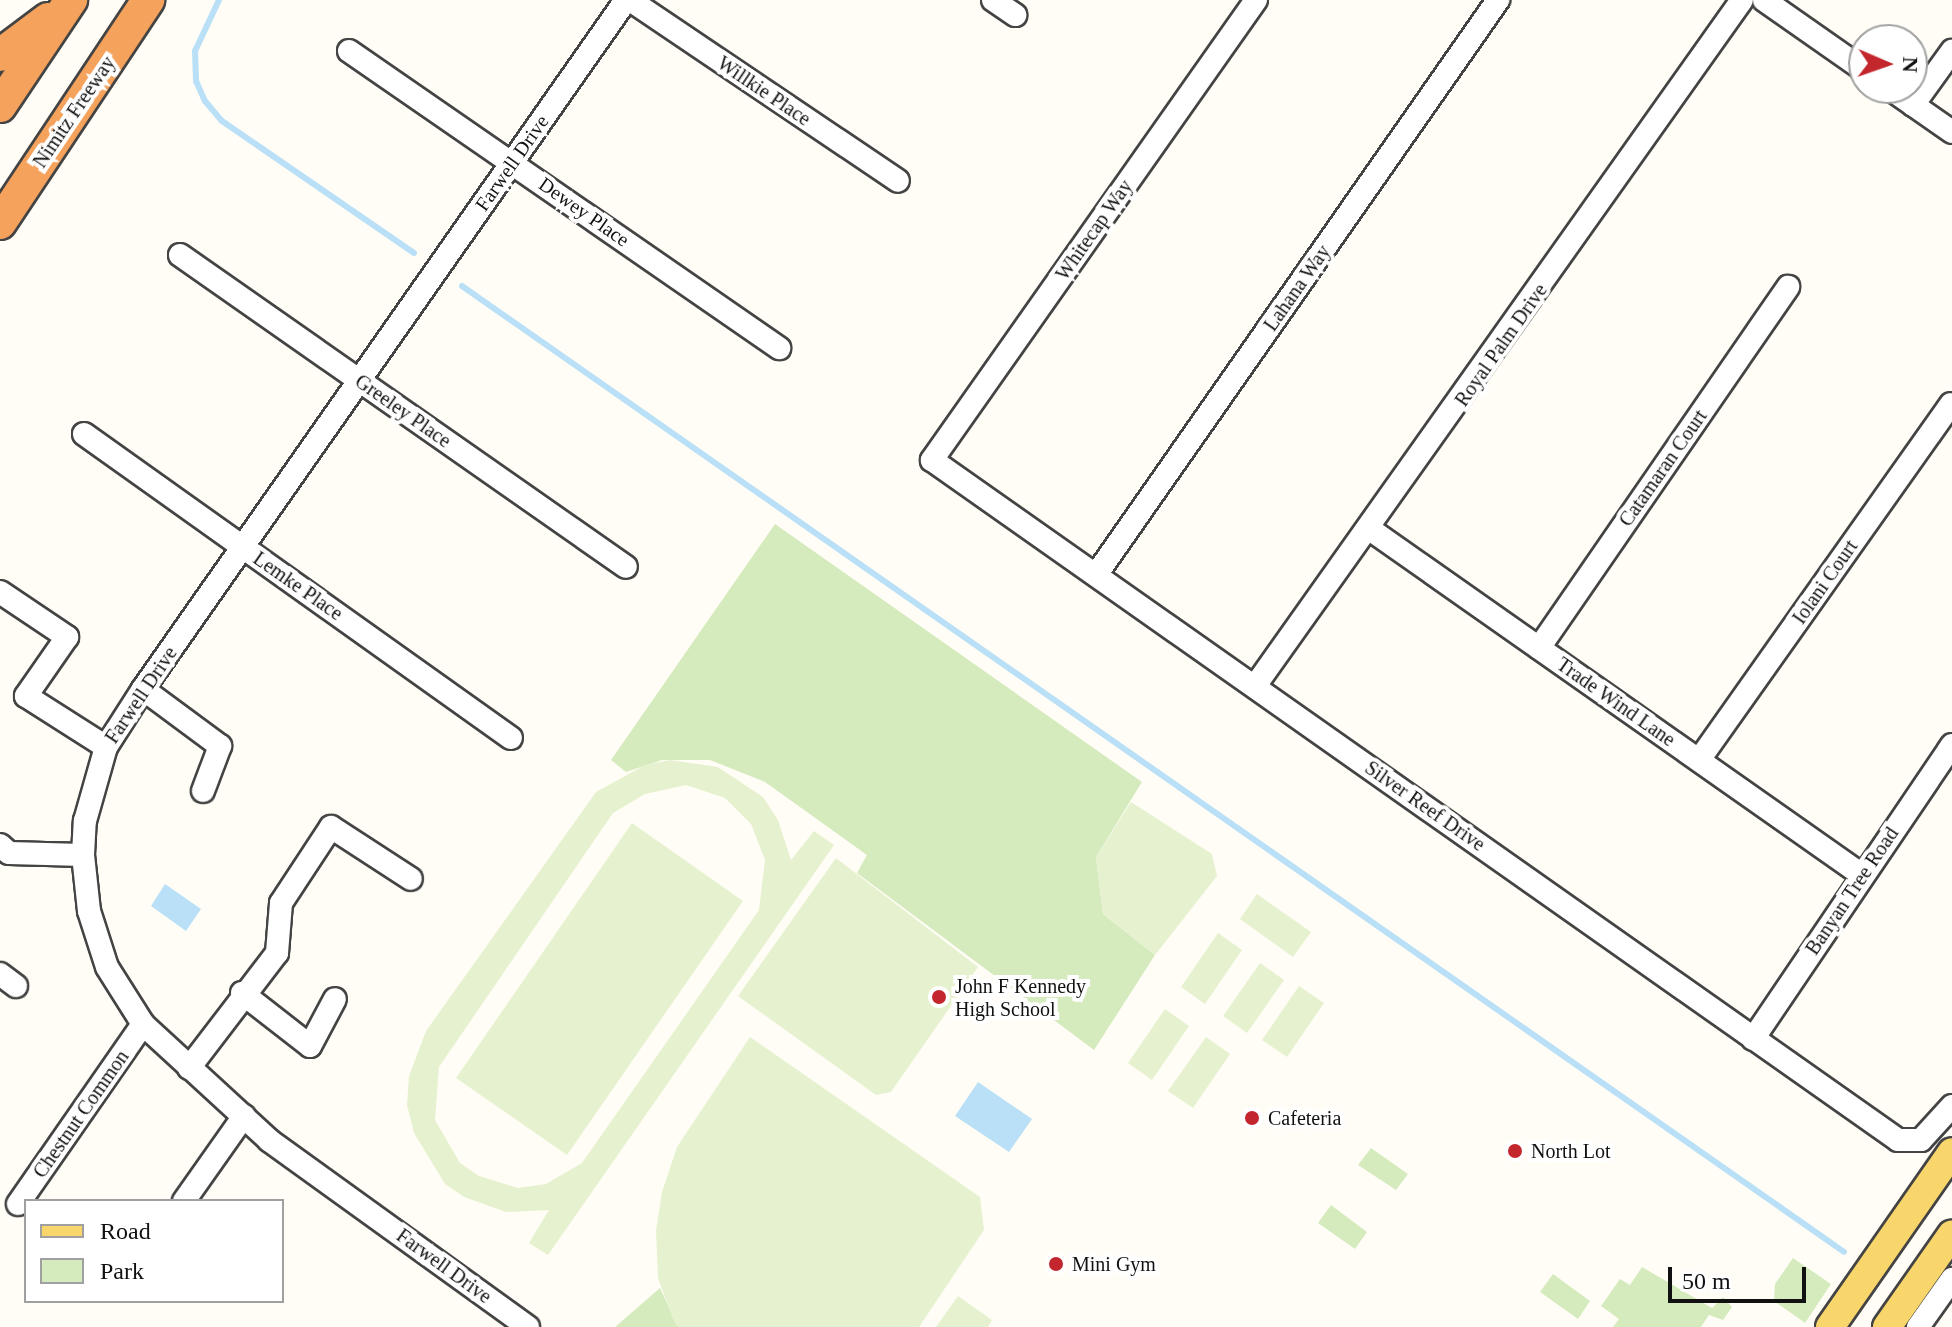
<!DOCTYPE html>
<html>
<head>
<meta charset="utf-8">
<style>
  body { margin:0 }
  #map { position:relative; width:1952px; height:1327px; overflow:hidden; background:#fffdf5; font-family:"Times New Roman",serif }
  div>[style] { position:absolute }
  [style*='--x'] { left:calc(var(--x)*1px); top:calc(var(--y)*1px); width:calc(var(--w)*1px); rotate:calc(var(--a)*1deg) }
  .green>* { inset:0; background:#d5ebbd }
  .pitch>* { inset:0; background:#e6f2cf }
  .water>* { inset:0; background:#b9e0f7 }
  .stream>* { height:6px; margin:-3px; padding:0 3px; transform-origin:3px; border-radius:3px; background:#b9e0f7 }
  .roads { filter:drop-shadow(2px 0 #444) drop-shadow(-2px 0 #444) drop-shadow(0 2px #444) drop-shadow(0 -2px #444) }
  .minor>* { height:22px; margin:-11px; padding:0 11px; transform-origin:11px; border-radius:11px; background:#fff }
  .major>* { height:28px; margin:-14px; padding:0 14px; transform-origin:14px; border-radius:14px; background:#f9d66b }
  .highway>* { height:32px; margin:-16px; padding:0 16px; transform-origin:16px; border-radius:16px; background:#f5a25d }
  .dots>* { width:22px; height:22px; translate:-50% -50%; box-sizing:border-box; border:4px solid #fff; border-radius:50% }
  span { translate:-50% -50%; white-space:nowrap; text-align:center; line-height:1.15; -webkit-text-stroke:8px #fff; paint-order:stroke }
  .street-label { font-size:20px; color:#111 }
  .poi-label { font-size:20px; color:#111 }
  .left { translate:0 -50%; text-align:left }
  .legend { position:absolute; left:24px; top:1199px; width:260px; height:104px; box-sizing:border-box; background:#fff; border:2px solid #a0a0a0; margin:0; padding:10px 14px; list-style:none; font-size:24px; color:#111 }
  .legend li { display:flex; align-items:center; gap:16px; height:40px }
  .legend b { width:40px; border:2px solid #a0a0a0 }
  .north { position:absolute; left:1848px; top:24px; width:80px; height:80px; box-sizing:border-box; background:#fff; border:2px solid #a0a0a0; border-radius:50%; rotate:92deg; font-size:22px; font-weight:700; line-height:32px; text-align:center; color:#111 }
  .north::after { content:''; display:block; margin:auto; width:28px; height:36px; background:#c4262e; clip-path:polygon(50% 0,100% 100%,50% 72%,0 100%) }
  .scale { position:absolute; left:1668px; top:1267px; width:138px; height:36px; box-sizing:border-box; border:4px solid #111; border-top:0; padding-left:10px; font-size:24px; line-height:28px; white-space:nowrap; color:#111; -webkit-text-stroke:6px #fff; paint-order:stroke }
</style>
</head>
<body>
<div id="map">
  <div class="green">
    <div style="clip-path:polygon(775px 524px,1142px 782px,1096px 857px,1103px 914px,1155px 955px,1094px 1050px,857px 873px,867px 855px,765px 782px,710px 760px,662px 760px,626px 772px,611px 760px)"></div>
    <div style="clip-path:polygon(1371px 1148px,1408px 1174px,1396px 1190px,1358px 1165px)"></div>
    <div style="clip-path:polygon(1331px 1205px,1367px 1232px,1355px 1249px,1318px 1223px)"></div>
    <div style="clip-path:polygon(1793px 1258px,1831px 1284px,1805px 1323px,1774px 1301px,1775px 1284px)"></div>
    <div style="clip-path:polygon(1642px 1267px,1712px 1308px,1723px 1297px,1732px 1307px,1723px 1320px,1709px 1315px,1701px 1327px,1613px 1327px,1619px 1319px,1601px 1306px,1620px 1279px,1630px 1285px)"></div>
    <div style="clip-path:polygon(1553px 1274px,1590px 1301px,1578px 1319px,1540px 1292px)"></div>
    <div style="clip-path:polygon(660px 1288px,678px 1327px,615px 1327px)"></div>
  </div>
  <div class="pitch">
    <div style="clip-path:polygon(evenodd,670px 760px,718px 767px,763px 797px,778px 820px,791px 860px,814px 831px,834px 845px,548px 1255px,529px 1243px,549px 1210px,506px 1212px,464px 1197px,445px 1184px,414px 1133px,407px 1105px,409px 1076px,426px 1031px,596px 792px,645px 765px,670px 760px,686px 785px,725px 798px,751px 824px,765px 860px,759px 910px,582px 1163px,546px 1184px,518px 1188px,479px 1176px,460px 1163px,435px 1120px,439px 1067px,613px 813px,645px 794px,686px 785px)"></div>
    <div style="clip-path:polygon(1131px 802px,1212px 854px,1217px 876px,1155px 955px,1103px 914px,1096px 857px)"></div>
    <div style="clip-path:polygon(632px 823px,743px 901px,567px 1155px,456px 1078px)"></div>
    <div style="clip-path:polygon(836px 858px,978px 967px,891px 1092px,876px 1095px,738px 996px)"></div>
    <div style="clip-path:polygon(1257px 894px,1311px 932px,1293px 957px,1240px 919px)"></div>
    <div style="clip-path:polygon(1218px 933px,1242px 950px,1205px 1004px,1181px 987px)"></div>
    <div style="clip-path:polygon(1260px 963px,1284px 980px,1247px 1033px,1223px 1016px)"></div>
    <div style="clip-path:polygon(1299px 986px,1324px 1003px,1287px 1057px,1262px 1040px)"></div>
    <div style="clip-path:polygon(1165px 1009px,1189px 1026px,1152px 1080px,1128px 1063px)"></div>
    <div style="clip-path:polygon(750px 1037px,980px 1197px,984px 1230px,919px 1327px,678px 1327px,673px 1319px,658px 1278px,656px 1230px,662px 1192px,677px 1147px)"></div>
    <div style="clip-path:polygon(1206px 1037px,1230px 1054px,1193px 1108px,1168px 1091px)"></div>
    <div style="clip-path:polygon(958px 1296px,992px 1320px,988px 1327px,936px 1327px)"></div>
  </div>
  <div class="water">
    <div style="clip-path:polygon(165px 884px,201px 909px,186px 931px,151px 906px)"></div>
    <div style="clip-path:polygon(978px 1082px,1032px 1119px,1009px 1152px,955px 1116px)"></div>
  </div>
  <div class="stream">
    <div style="--x:219;--y:0;--w:56;--a:115.2"></div>
    <div style="--x:195;--y:51;--w:30;--a:88"></div>
    <div style="--x:196;--y:81;--w:22;--a:66"></div>
    <div style="--x:205;--y:101;--w:26;--a:50"></div>
    <div style="--x:222;--y:121;--w:233;--a:34.5"></div>
    <div style="--x:462;--y:286;--w:1686;--a:34.95"></div>
  </div>
  <div class="roads">
    <div class="minor">
      <div style="--x:630;--y:0;--w:323;--a:34"></div>
      <div style="--x:993;--y:0;--w:27;--a:34"></div>
      <div style="--x:1256;--y:0;--w:563;--a:125.16"></div>
      <div style="--x:932;--y:460;--w:1181;--a:35.14"></div>
      <div style="--x:1898;--y:1140;--w:23;--a:0"></div>
      <div style="--x:1921;--y:1140;--w:46;--a:-47.6"></div>
      <div style="--x:1764;--y:0;--w:122;--a:35"></div>
      <div style="--x:349;--y:51;--w:523;--a:34.63"></div>
      <div style="--x:1889;--y:88;--w:77;--a:34.9"></div>
      <div style="--x:1913;--y:105;--w:67;--a:-54.2"></div>
      <div style="--x:180;--y:255;--w:544;--a:34.97"></div>
      <div style="--x:84;--y:434;--w:524;--a:35.45"></div>
      <div style="--x:1371;--y:530;--w:600;--a:35.09"></div>
      <div style="--x:1096;--y:575;--w:702;--a:-55.04"></div>
      <div style="--x:0;--y:592;--w:81;--a:33.9"></div>
      <div style="--x:67;--y:637;--w:72;--a:124.8"></div>
      <div style="--x:26;--y:696;--w:95;--a:32.5"></div>
      <div style="--x:1539;--y:648;--w:439;--a:-55.4"></div>
      <div style="--x:1255;--y:686;--w:841;--a:-54.63"></div>
      <div style="--x:143;--y:689;--w:96;--a:36.5"></div>
      <div style="--x:220;--y:746;--w:48;--a:110.7"></div>
      <div style="--x:1699;--y:760;--w:436;--a:-54.7"></div>
      <div style="--x:0;--y:845;--w:12;--a:42"></div>
      <div style="--x:9;--y:853;--w:74;--a:1.5"></div>
      <div style="--x:0;--y:974;--w:20;--a:37"></div>
      <div style="--x:242;--y:993;--w:86;--a:37.9"></div>
      <div style="--x:310;--y:1046;--w:53;--a:-62"></div>
      <div style="--x:1753;--y:1039;--w:355;--a:-55.9"></div>
      <div style="--x:189;--y:1068;--w:145;--a:-52.6"></div>
      <div style="--x:277;--y:953;--w:50;--a:-85.4"></div>
      <div style="--x:281;--y:903;--w:91;--a:-56.7"></div>
      <div style="--x:331;--y:827;--w:95;--a:33"></div>
      <div style="--x:184;--y:1201;--w:104;--a:-54.8"></div>
      <div style="--x:18;--y:1204;--w:219;--a:-55.2"></div>
      <div style="--x:528;--y:1327;--w:319;--a:-144.2"></div>
      <div style="--x:269;--y:1140;--w:171;--a:-137.4"></div>
      <div style="--x:143;--y:1024;--w:67;--a:-122.3"></div>
      <div style="--x:107;--y:967;--w:59;--a:-107.8"></div>
      <div style="--x:89;--y:911;--w:56;--a:-96.1"></div>
      <div style="--x:83;--y:855;--w:34;--a:-87"></div>
      <div style="--x:85;--y:821;--w:77;--a:-74.2"></div>
      <div style="--x:106;--y:747;--w:69;--a:-57.5"></div>
      <div style="--x:143;--y:689;--w:841;--a:-54.97"></div>
      <div style="--x:1918;--y:1327;--w:59;--a:-54.7"></div>
    </div>
    <div class="major">
      <div style="--x:1830;--y:1327;--w:213;--a:-55.1"></div>
      <div style="--x:1887;--y:1327;--w:113;--a:-55"></div>
    </div>
    <div class="highway">
      <div style="--x:0;--y:55;--w:60;--a:-36.9"></div>
      <div style="--x:0;--y:106;--w:128;--a:-56.2"></div>
      <div style="--x:0;--y:223;--w:268;--a:-56.4"></div>
    </div>
  </div>
  <div class="dots">
    <div style="left:939px;top:997px;background:#c4262e"></div>
    <div style="left:1252px;top:1118px;background:#c4262e"></div>
    <div style="left:1515px;top:1151px;background:#c4262e"></div>
    <div style="left:1056px;top:1264px;background:#c4262e"></div>
  </div>
  <div class="street-label">
    <span style="left:764px;top:91px;rotate:34deg">Willkie Place</span>
    <span style="left:74px;top:112px;rotate:-56deg">Nimitz Freeway</span>
    <span style="left:512px;top:163px;rotate:-55deg">Farwell Drive</span>
    <span style="left:584px;top:212px;rotate:35deg">Dewey Place</span>
    <span style="left:1094px;top:230px;rotate:-55deg">Whitecap Way</span>
    <span style="left:1297px;top:288px;rotate:-55deg">Lahana Way</span>
    <span style="left:1501px;top:345px;rotate:-55deg">Royal Palm Drive</span>
    <span style="left:403px;top:411px;rotate:35deg">Greeley Place</span>
    <span style="left:1663px;top:468px;rotate:-55deg">Catamaran Court</span>
    <span style="left:1825px;top:582px;rotate:-55deg">Iolani Court</span>
    <span style="left:298px;top:586px;rotate:35deg">Lemke Place</span>
    <span style="left:141px;top:695px;rotate:-56deg">Farwell Drive</span>
    <span style="left:1616px;top:702px;rotate:35deg">Trade Wind Lane</span>
    <span style="left:1425px;top:806px;rotate:35deg">Silver Reef Drive</span>
    <span style="left:1852px;top:891px;rotate:-56deg">Banyan Tree Road</span>
    <span style="left:81px;top:1114px;rotate:-55deg">Chestnut Common</span>
    <span style="left:444px;top:1266px;rotate:36deg">Farwell Drive</span>
  </div>
  <div class="poi-label">
    <span class="left" style="left:955px;top:998px">John F Kennedy<br>High School</span>
    <span class="left" style="left:1268px;top:1118px">Cafeteria</span>
    <span class="left" style="left:1531px;top:1151px">North Lot</span>
    <span class="left" style="left:1072px;top:1264px">Mini Gym</span>
  </div>
  <ul class="legend">
  <li><b style="height:10px;background:#f9d66b"></b>Road</li>
  <li><b style="height:22px;background:#d5ebbd"></b>Park</li>
  </ul>
  <div class="north">N</div>
  <div class="scale">50 m</div>
</div>
</body>
</html>
